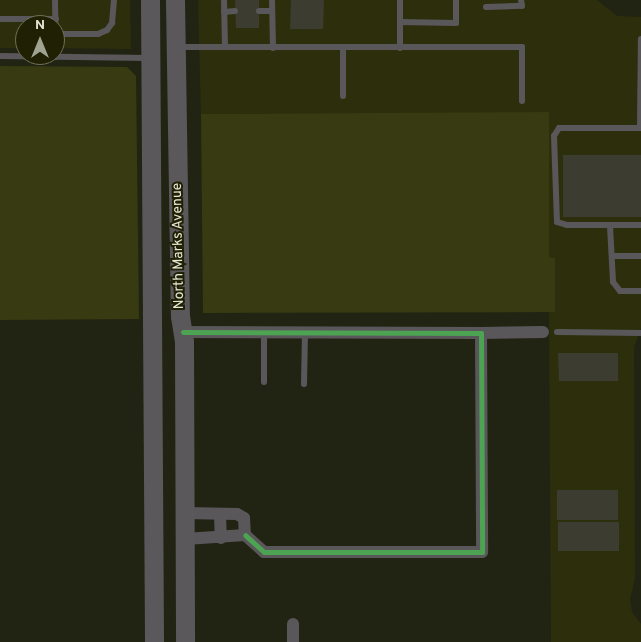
<!DOCTYPE html>
<html>
<head>
<meta charset="utf-8">
<style>
  body { margin:0 }
  #map { position:relative; width:641px; height:642px; overflow:hidden; background:#222413; font-family:Overpass,sans-serif }
  div>[style] { position:absolute }
  [style*='--x'] { left:calc(var(--x)*1px); top:calc(var(--y)*1px); width:calc(var(--w)*1px); rotate:calc(var(--a)*1deg) }
  .built>* { inset:0; background:#2d2f0c }
  .green>* { inset:0; background:#383a11 }
  .building>* { inset:0; background:#3c3d30 }
  .lane>* { height:6px; margin:-3px; padding:0 3px; transform-origin:3px; border-radius:3px; background:#5a575b }
  .street>* { height:12px; margin:-6px; padding:0 6px; transform-origin:6px; border-radius:6px; background:#5a575b }
  .secondary>* { height:19px; margin:-9.5px; padding:0 9.5px; transform-origin:9.5px; border-radius:9.5px; background:#5b585b }
  .cycleway>* { height:5px; margin:-2.5px; padding:0 2.5px; transform-origin:2.5px; border-radius:2.5px; background:#4ca352 }
  span { translate:-50% -50%; white-space:nowrap; text-align:center; line-height:1.15; -webkit-text-stroke:4px #1f2004; paint-order:stroke }
  .street-label { font-size:14px; color:#e6e8d6 }
  .north { position:absolute; left:15px; top:15px; width:50px; height:50px; box-sizing:border-box; background:#1f2004; border:1px solid #6f7058; border-radius:50%; rotate:0deg; font-size:14px; font-weight:700; line-height:20px; text-align:center; color:#e6e8d6 }
  .north::after { content:''; display:block; margin:auto; width:18px; height:22px; background:#a1a392; clip-path:polygon(50% 0,100% 100%,50% 72%,0 100%) }
</style>
</head>
<body>
<div id="map">
  <div class="built">
    <div style="clip-path:polygon(0 0,130px 0,131px 49px,55px 48px,55px 25px,25px 25px,25px 48px,0 48px)"></div>
    <div style="clip-path:polygon(198px 0,597px 0,617px 16px,641px 17px,641px 328px,634px 347px,635px 578px,630px 600px,632px 612px,641px 624px,641px 642px,551px 642px,549px 312px,555px 258px,549px 258px,549px 113px,201px 114px)"></div>
  </div>
  <div class="green">
    <div style="clip-path:polygon(0 66px,127px 67px,136px 76px,139px 319px,0 320px)"></div>
    <div style="clip-path:polygon(549px 112px,549px 257px,555px 258px,555px 312px,203px 313px,201px 114px)"></div>
  </div>
  <div class="building">
    <div style="clip-path:polygon(235px 0,259px 0,259px 28px,236px 28px)"></div>
    <div style="clip-path:polygon(291px 0,324px 0,323px 29px,290px 29px)"></div>
    <div style="clip-path:polygon(563px 155px,641px 155px,641px 217px,563px 217px)"></div>
    <div style="clip-path:polygon(558px 353px,618px 353px,618px 381px,559px 381px)"></div>
    <div style="clip-path:polygon(557px 490px,618px 490px,618px 520px,557px 520px)"></div>
    <div style="clip-path:polygon(558px 522px,619px 522px,619px 551px,558px 551px)"></div>
  </div>
  <div class="lane">
    <div style="--x:55;--y:0;--w:57;--a:89"></div>
    <div style="--x:224;--y:0;--w:47;--a:88.8"></div>
    <div style="--x:272;--y:0;--w:48;--a:88.8"></div>
    <div style="--x:486;--y:7;--w:36;--a:-2"></div>
    <div style="--x:522;--y:6;--w:6;--a:-99"></div>
    <div style="--x:259;--y:11;--w:13;--a:0"></div>
    <div style="--x:224;--y:12;--w:11;--a:-5"></div>
    <div style="--x:0;--y:19;--w:56;--a:0"></div>
    <div style="--x:400;--y:22;--w:56;--a:1"></div>
    <div style="--x:456;--y:23;--w:23;--a:-90"></div>
    <div style="--x:56;--y:34;--w:42;--a:0"></div>
    <div style="--x:98;--y:34;--w:10;--a:-24"></div>
    <div style="--x:107;--y:30;--w:9;--a:-54"></div>
    <div style="--x:112;--y:23;--w:23;--a:-85"></div>
    <div style="--x:177;--y:47;--w:345;--a:0"></div>
    <div style="--x:522;--y:47;--w:54;--a:90"></div>
    <div style="--x:343;--y:48;--w:48;--a:90"></div>
    <div style="--x:400;--y:48;--w:48;--a:-90"></div>
    <div style="--x:0;--y:56;--w:149;--a:0.8"></div>
    <div style="--x:640;--y:128;--w:89;--a:-89.4"></div>
    <div style="--x:641;--y:128;--w:82;--a:180"></div>
    <div style="--x:559;--y:128;--w:9;--a:122"></div>
    <div style="--x:554;--y:136;--w:86;--a:88"></div>
    <div style="--x:557;--y:222;--w:10;--a:17"></div>
    <div style="--x:567;--y:225;--w:74;--a:0"></div>
    <div style="--x:610;--y:226;--w:56;--a:86.9"></div>
    <div style="--x:613;--y:282;--w:11;--a:52"></div>
    <div style="--x:620;--y:291;--w:21;--a:0"></div>
    <div style="--x:612;--y:256;--w:29;--a:0"></div>
    <div style="--x:264;--y:332;--w:50;--a:90"></div>
    <div style="--x:557;--y:332;--w:84;--a:0.7"></div>
    <div style="--x:304;--y:384;--w:51;--a:-88.9"></div>
  </div>
  <div class="street">
    <div style="--x:183;--y:332;--w:298;--a:0.2"></div>
    <div style="--x:481;--y:333;--w:219;--a:89.7"></div>
    <div style="--x:482;--y:552;--w:218;--a:180"></div>
    <div style="--x:264;--y:552;--w:25;--a:-138"></div>
    <div style="--x:481;--y:333;--w:62;--a:-0.9"></div>
    <div style="--x:185;--y:513;--w:52;--a:1.1"></div>
    <div style="--x:237;--y:514;--w:8;--a:30"></div>
    <div style="--x:244;--y:518;--w:17;--a:87"></div>
    <div style="--x:245;--y:535;--w:60;--a:176.2"></div>
    <div style="--x:220;--y:514;--w:24;--a:88"></div>
    <div style="--x:293;--y:624;--w:18;--a:90"></div>
  </div>
  <div class="secondary">
    <div style="--x:150;--y:0;--w:642;--a:89.64"></div>
    <div style="--x:175;--y:0;--w:316;--a:89.1"></div>
    <div style="--x:180;--y:316;--w:26;--a:81"></div>
    <div style="--x:184;--y:342;--w:300;--a:89.8"></div>
  </div>
  <div class="cycleway">
    <div style="--x:183;--y:332;--w:298;--a:0.2"></div>
    <div style="--x:481;--y:333;--w:219;--a:89.7"></div>
    <div style="--x:482;--y:552;--w:218;--a:180"></div>
    <div style="--x:264;--y:552;--w:25;--a:-138"></div>
  </div>
  <div class="street-label">
    <span style="left:179px;top:246px;rotate:-91deg">North Marks Avenue</span>
  </div>
  <div class="north">N</div>
</div>
</body>
</html>
